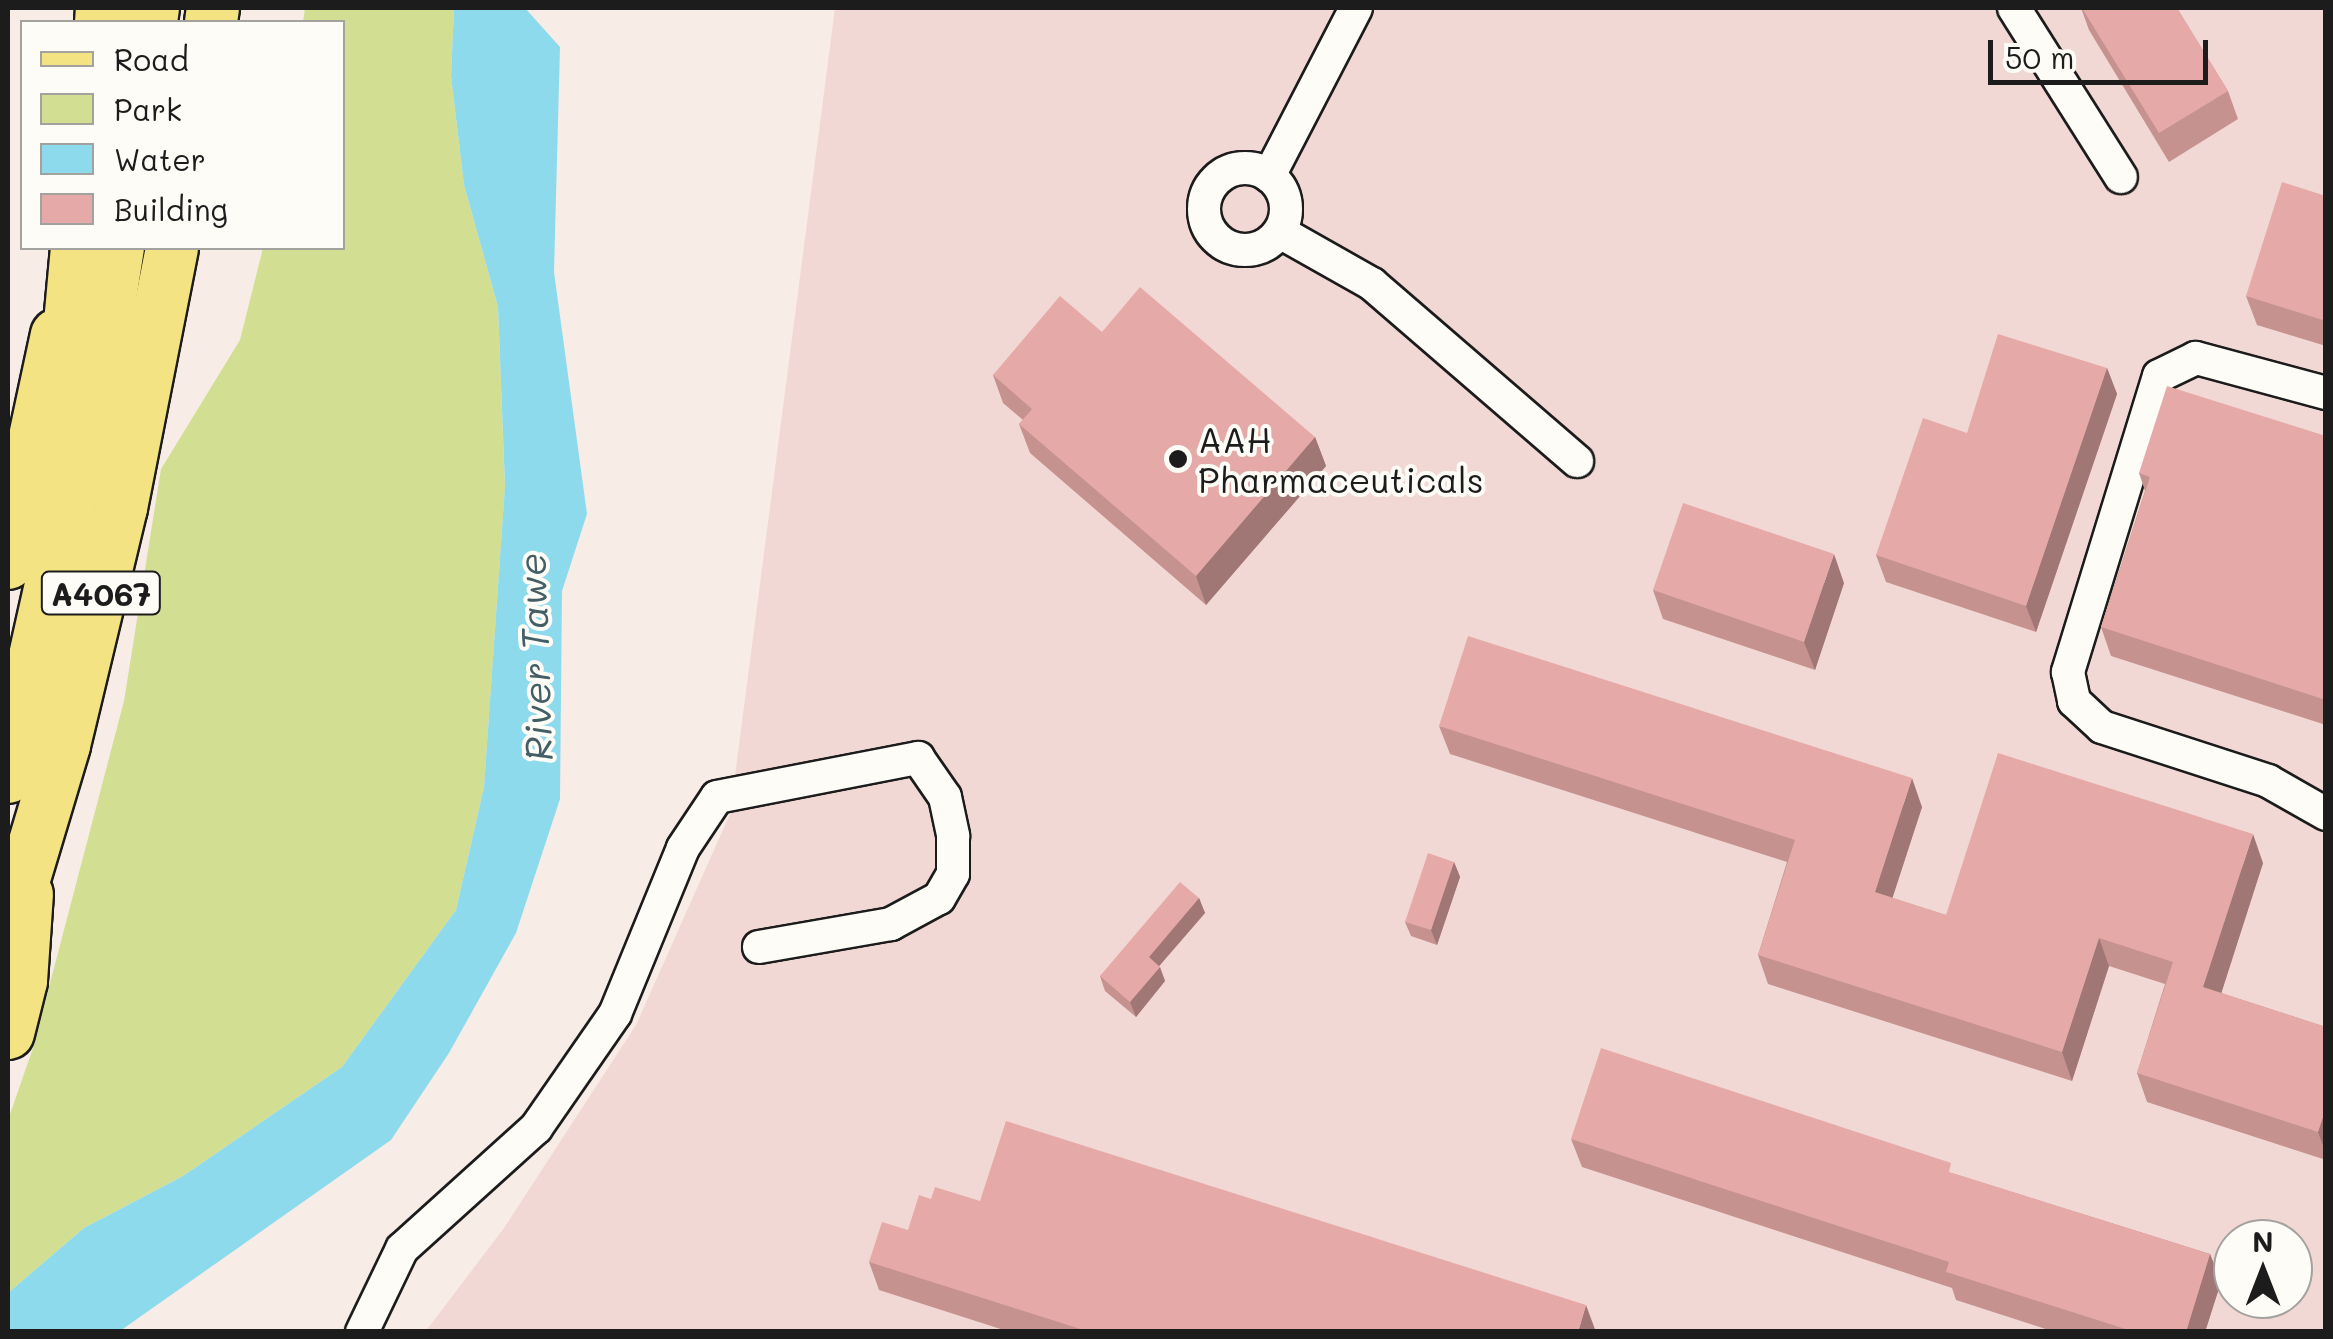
<!DOCTYPE html>
<html>
<head>
<meta charset="utf-8">
<style>
  body { margin:0 }
  #map { position:relative; width:2333px; height:1339px; overflow:hidden; background:#f8ece7; font-family:Mali,sans-serif }
  div>[style] { position:absolute }
  [style*='--x'] { left:calc(var(--x)*1px); top:calc(var(--y)*1px); width:calc(var(--w)*1px); rotate:calc(var(--a)*1deg) }
  .built>* { inset:0; background:#f2d8d4 }
  .green>* { inset:0; background:#d2df92 }
  .water>* { inset:0; background:#8edaed }
  .roads { filter:drop-shadow(2px 0 #1c1c1c) drop-shadow(-2px 0 #1c1c1c) drop-shadow(0 2px #1c1c1c) drop-shadow(0 -2px #1c1c1c) }
  .street>* { height:32px; margin:-16px; padding:0 16px; transform-origin:16px; border-radius:16px; background:#fdfcf7 }
  .street>.ring { margin:-16px; padding:0; box-sizing:content-box; background:none; border:32px solid #fdfcf7; border-radius:50% }
  .primary>* { height:52px; margin:-26px; padding:0 26px; transform-origin:26px; border-radius:26px; background:#f4e382 }
  .wall>* { inset:0; background:#c59290 }
  .shaded-wall>* { inset:0; background:#a07775 }
  .building>* { inset:0; background:#e5aaa7 }
  .dots>* { width:28px; height:28px; translate:-50% -50%; box-sizing:border-box; border:5px solid #fdfcf7; border-radius:50% }
  span { translate:-50% -50%; white-space:nowrap; text-align:center; line-height:1.15; -webkit-text-stroke:8px #fdfcf7; paint-order:stroke }
  .shield-label span { padding:2px 8px; background:#fdfcf7; border:2px solid; border-radius:8px; -webkit-text-stroke-width:0 }
  .shield-label { font-size:32px; color:#1c1c1c; font-weight:700 }
  .poi-label { font-size:35px; color:#1c1c1c }
  .left { translate:0 -50%; text-align:left }
  .water-label { font-size:38px; color:#445e65; font-style:italic }
  .frame { position:absolute; inset:0; border:10px solid #1c1c1c; pointer-events:none }
  .legend { position:absolute; left:20px; top:20px; width:325px; height:230px; box-sizing:border-box; background:#fdfcf7; border:2px solid #a3a29f; margin:0; padding:12px 18px; list-style:none; font-size:30px; color:#1c1c1c }
  .legend li { display:flex; align-items:center; gap:20px; height:50px }
  .legend b { width:50px; border:2px solid #a3a29f }
  .north { position:absolute; left:2213px; top:1219px; width:100px; height:100px; box-sizing:border-box; background:#fdfcf7; border:2px solid #a3a29f; border-radius:50%; rotate:0deg; font-size:28px; font-weight:700; line-height:40px; text-align:center; color:#1c1c1c }
  .north::after { content:''; display:block; margin:auto; width:35px; height:45px; background:#1c1c1c; clip-path:polygon(50% 0,100% 100%,50% 72%,0 100%) }
  .scale { position:absolute; left:1988px; top:40px; width:220px; height:45px; box-sizing:border-box; border:5px solid #1c1c1c; border-top:0; padding-left:12px; font-size:30px; line-height:35px; white-space:nowrap; color:#1c1c1c; -webkit-text-stroke:8px #fdfcf7; paint-order:stroke }
</style>
</head>
<body>
<div id="map">
  <div class="built">
    <div style="clip-path:polygon(evenodd,835px 8px,2325px 8px,2325px 1331px,425px 1332px,504px 1228px,636px 1025px,730px 814px,835px 8px,2233px 1239px,2293px 1239px,2293px 1299px,2233px 1299px,2233px 1239px)"></div>
  </div>
  <div class="green">
    <div style="clip-path:polygon(305px 8px,454px 8px,451px 76px,464px 185px,498px 307px,505px 487px,484px 787px,456px 910px,342px 1067px,183px 1176px,84px 1228px,8px 1293px,8px 1120px,33px 1048px,124px 701px,161px 469px,240px 340px,263px 248px,342px 248px,342px 22px,303px 22px)"></div>
  </div>
  <div class="water">
    <div style="clip-path:polygon(454px 8px,525px 8px,560px 47px,554px 272px,587px 514px,562px 591px,560px 799px,516px 933px,449px 1053px,391px 1140px,120px 1331px,8px 1331px,8px 1293px,84px 1228px,183px 1176px,342px 1067px,456px 910px,484px 787px,505px 486px,498px 307px,464px 185px,451px 76px)"></div>
  </div>
  <div class="roads">
    <div class="street">
      <div style="--x:2014;--y:8;--w:200;--a:57.7"></div>
      <div class="ring" style="left:1204px;top:168px;width:50px;height:50px"></div>
      <div style="--x:1269;--y:176;--w:189;--a:-62.6"></div>
      <div style="--x:1280;--y:232;--w:106;--a:29.5"></div>
      <div style="--x:1372;--y:284;--w:271;--a:40.8"></div>
      <div style="--x:2326;--y:393;--w:135;--a:-164.9"></div>
      <div style="--x:2196;--y:358;--w:41;--a:154.1"></div>
      <div style="--x:2159;--y:376;--w:310;--a:107.1"></div>
      <div style="--x:2068;--y:672;--w:30;--a:78"></div>
      <div style="--x:2074;--y:701;--w:38;--a:43"></div>
      <div style="--x:2102;--y:727;--w:175;--a:18"></div>
      <div style="--x:2268;--y:781;--w:67;--a:29.6"></div>
      <div style="--x:362;--y:1332;--w:92;--a:-64.3"></div>
      <div style="--x:402;--y:1249;--w:181;--a:-42.1"></div>
      <div style="--x:536;--y:1128;--w:139;--a:-55.3"></div>
      <div style="--x:615;--y:1014;--w:179;--a:-67.7"></div>
      <div style="--x:683;--y:848;--w:61;--a:-56.3"></div>
      <div style="--x:717;--y:797;--w:205;--a:-11"></div>
      <div style="--x:918;--y:758;--w:47;--a:55.3"></div>
      <div style="--x:945;--y:797;--w:40;--a:78"></div>
      <div style="--x:953;--y:836;--w:38;--a:90"></div>
      <div style="--x:953;--y:874;--w:28;--a:120"></div>
      <div style="--x:939;--y:898;--w:55;--a:151.6"></div>
      <div style="--x:891;--y:924;--w:134;--a:170.1"></div>
    </div>
    <div class="primary">
      <div style="--x:101;--y:22;--w:14;--a:-86"></div>
      <div style="--x:151;--y:22;--w:14;--a:-82"></div>
      <div style="--x:211;--y:22;--w:14;--a:-82"></div>
      <div style="--x:65;--y:377;--w:130;--a:-84.7"></div>
      <div style="--x:8;--y:563;--w:233;--a:-77.9"></div>
      <div style="--x:8;--y:777;--w:407;--a:-77.4"></div>
      <div style="--x:97;--y:380;--w:134;--a:-81"></div>
      <div style="--x:8;--y:932;--w:195;--a:-73.3"></div>
      <div style="--x:64;--y:745;--w:244;--a:-76.5"></div>
      <div style="--x:121;--y:508;--w:265;--a:-78.9"></div>
      <div style="--x:8;--y:1033;--w:54;--a:-76"></div>
      <div style="--x:21;--y:981;--w:87;--a:-86.1"></div>
    </div>
  </div>
  <div class="wall">
    <div style="clip-path:polygon(2081px 8px,2177px 8px,2228px 91px,2238px 119px,2169px 162px,2089px 30px)"></div>
    <div style="clip-path:polygon(2326px 196px,2326px 346px,2257px 325px,2246px 296px)"></div>
    <div style="clip-path:polygon(1102px 332px,1315px 437px,1326px 466px,1206px 605px,1030px 453px,1019px 424px,1023px 420px,1003px 403px,993px 375px)"></div>
    <div style="clip-path:polygon(2107px 368px,2117px 394px,2036px 632px,1886px 582px,1876px 555px,1967px 433px)"></div>
    <div style="clip-path:polygon(2326px 436px,2326px 725px,2111px 656px,2101px 627px,2145px 491px,2139px 473px)"></div>
    <div style="clip-path:polygon(1844px 583px,1815px 670px,1663px 619px,1653px 590px)"></div>
    <div style="clip-path:polygon(1439px 726px,1922px 807px,1892px 898px,1946px 915px,2263px 863px,2221px 993px,2326px 1027px,2326px 1160px,2147px 1102px,2137px 1073px,2165px 984px,2109px 966px,2072px 1081px,1768px 984px,1758px 955px,1787px 862px,1450px 754px)"></div>
    <div style="clip-path:polygon(1454px 862px,1460px 877px,1437px 945px,1411px 936px,1405px 922px)"></div>
    <div style="clip-path:polygon(1199px 898px,1205px 913px,1159px 966px,1165px 981px,1136px 1017px,1105px 991px,1100px 976px)"></div>
    <div style="clip-path:polygon(1571px 1139px,1955px 1174px,2210px 1254px,2221px 1282px,2205px 1332px,2055px 1332px,1956px 1300px,1952px 1288px,1582px 1167px)"></div>
    <div style="clip-path:polygon(931px 1199px,980px 1201px,1596px 1332px,1010px 1332px,879px 1290px,869px 1262px,908px 1230px)"></div>
  </div>
  <div class="shaded-wall">
    <div style="clip-path:polygon(2107px 368px,2117px 394px,2036px 632px,2026px 606px)"></div>
    <div style="clip-path:polygon(1315px 437px,1326px 466px,1206px 605px,1196px 576px)"></div>
    <div style="clip-path:polygon(1834px 554px,1844px 583px,1815px 670px,1804px 642px)"></div>
    <div style="clip-path:polygon(1912px 778px,1922px 807px,1885px 921px,1875px 892px)"></div>
    <div style="clip-path:polygon(2253px 834px,2263px 863px,2214px 1016px,2203px 987px)"></div>
    <div style="clip-path:polygon(1454px 862px,1460px 877px,1437px 945px,1431px 930px)"></div>
    <div style="clip-path:polygon(1199px 898px,1205px 913px,1154px 972px,1149px 957px)"></div>
    <div style="clip-path:polygon(2099px 938px,2109px 966px,2072px 1081px,2062px 1052px)"></div>
    <div style="clip-path:polygon(1160px 967px,1165px 981px,1136px 1017px,1130px 1002px)"></div>
    <div style="clip-path:polygon(2326px 1108px,2326px 1154px,2318px 1132px)"></div>
    <div style="clip-path:polygon(2210px 1254px,2221px 1282px,2205px 1332px,2186px 1332px)"></div>
    <div style="clip-path:polygon(1586px 1305px,1596px 1332px,1578px 1332px)"></div>
  </div>
  <div class="building">
    <div style="clip-path:polygon(2082px 8px,2177px 8px,2228px 91px,2159px 133px)"></div>
    <div style="clip-path:polygon(2282px 182px,2326px 196px,2326px 321px,2246px 296px)"></div>
    <div style="clip-path:polygon(1140px 287px,1315px 437px,1196px 576px,1019px 424px,1032px 409px,993px 375px,1060px 296px,1102px 332px)"></div>
    <div style="clip-path:polygon(1998px 334px,2107px 368px,2026px 606px,1876px 555px,1923px 418px,1967px 433px)"></div>
    <div style="clip-path:polygon(2167px 386px,2326px 436px,2326px 700px,2101px 627px,2150px 477px,2139px 473px)"></div>
    <div style="clip-path:polygon(1683px 503px,1834px 554px,1804px 642px,1653px 590px)"></div>
    <div style="clip-path:polygon(1468px 636px,1912px 778px,1875px 892px,1946px 915px,1998px 753px,2253px 834px,2203px 987px,2326px 1027px,2326px 1108px,2318px 1132px,2137px 1073px,2173px 962px,2099px 938px,2062px 1052px,1758px 955px,1795px 840px,1439px 726px)"></div>
    <div style="clip-path:polygon(1428px 853px,1454px 862px,1431px 930px,1405px 922px)"></div>
    <div style="clip-path:polygon(1180px 882px,1199px 898px,1149px 957px,1160px 967px,1130px 1002px,1100px 976px)"></div>
    <div style="clip-path:polygon(1601px 1048px,1951px 1163px,1949px 1172px,2210px 1254px,2186px 1332px,2135px 1332px,1946px 1272px,1949px 1262px,1571px 1139px)"></div>
    <div style="clip-path:polygon(1006px 1121px,1586px 1305px,1578px 1332px,1090px 1332px,869px 1262px,882px 1222px,908px 1230px,919px 1195px,931px 1199px,935px 1187px,980px 1201px)"></div>
  </div>
  <div class="dots">
    <div style="left:1178px;top:459px;background:#1c1c1c"></div>
  </div>
  <div class="shield-label">
    <span style="left:101px;top:593px">A4067</span>
  </div>
  <div class="poi-label">
    <span class="left" style="left:1198px;top:459px">AAH<br>Pharmaceuticals</span>
  </div>
  <div class="water-label">
    <span style="left:535px;top:657px;rotate:-92deg">River Tawe</span>
  </div>
  <div class="frame"></div>
  <ul class="legend">
  <li><b style="height:12px;background:#f4e382"></b>Road</li>
  <li><b style="height:28px;background:#d2df92"></b>Park</li>
  <li><b style="height:28px;background:#8edaed"></b>Water</li>
  <li><b style="height:28px;background:#e5aaa7"></b>Building</li>
  </ul>
  <div class="north">N</div>
  <div class="scale">50 m</div>
</div>
</body>
</html>
